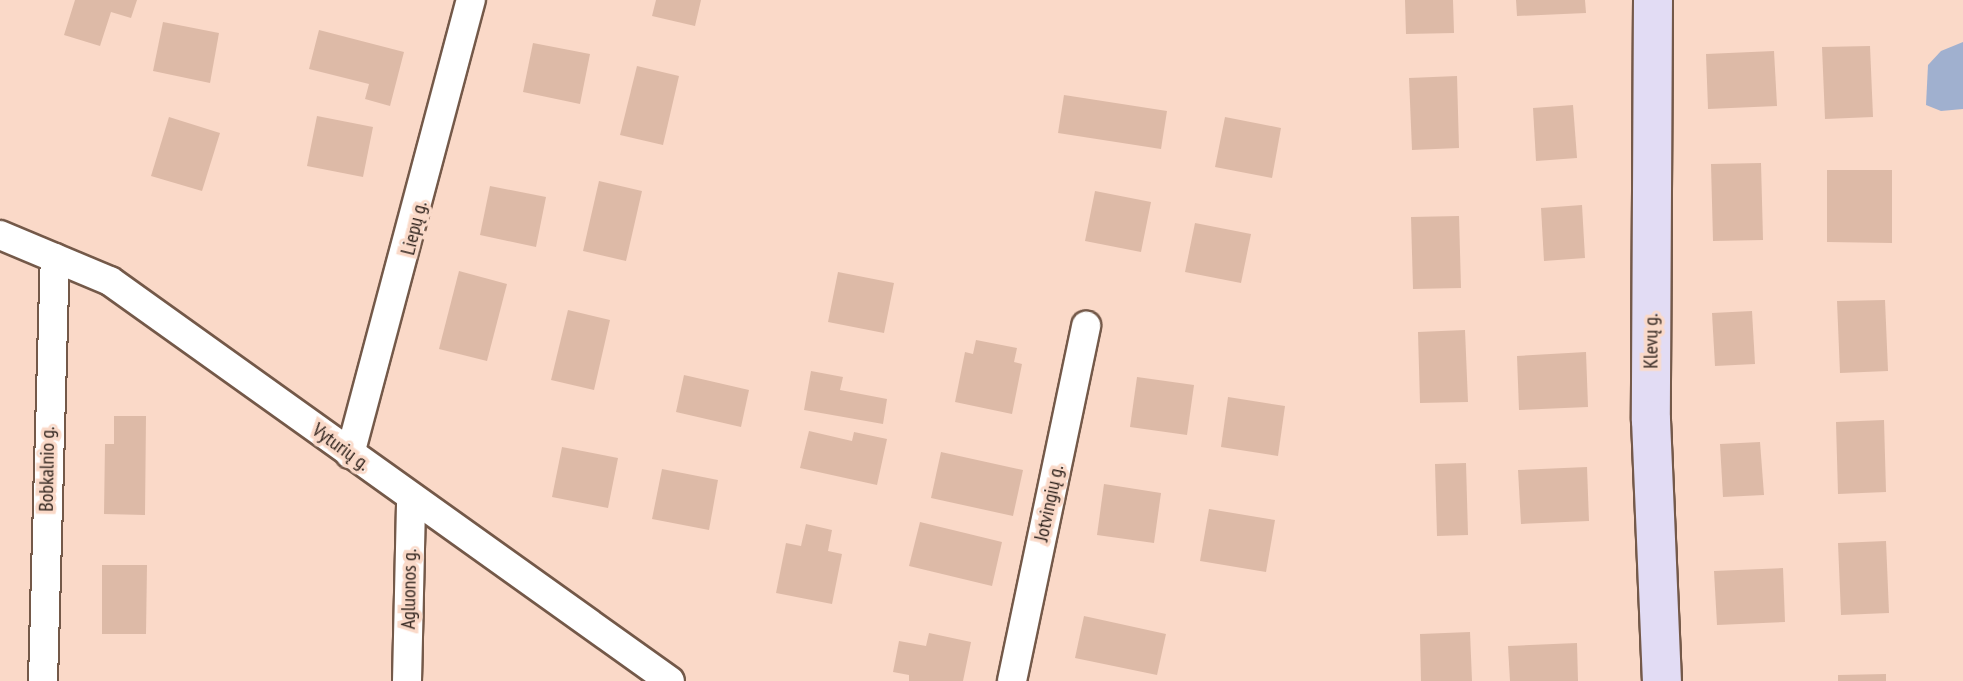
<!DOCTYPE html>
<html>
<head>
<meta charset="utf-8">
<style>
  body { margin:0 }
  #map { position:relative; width:1963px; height:681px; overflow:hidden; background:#fad9c8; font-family:"PT Sans Narrow",sans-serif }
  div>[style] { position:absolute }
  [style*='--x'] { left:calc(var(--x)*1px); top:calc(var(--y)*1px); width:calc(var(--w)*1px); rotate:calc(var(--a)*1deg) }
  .water>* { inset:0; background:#a0b0cf }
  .building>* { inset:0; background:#ddbaa7 }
  .roads { filter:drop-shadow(2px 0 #745949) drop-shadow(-2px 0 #745949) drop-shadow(0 2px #745949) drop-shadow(0 -2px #745949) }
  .minor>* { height:28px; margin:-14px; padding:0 14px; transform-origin:14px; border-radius:14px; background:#fff }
  .secondary>* { height:38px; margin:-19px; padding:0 19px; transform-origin:19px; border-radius:19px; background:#e2dcf4 }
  span { translate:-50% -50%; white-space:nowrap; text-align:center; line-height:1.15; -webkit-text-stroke:7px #fad9c8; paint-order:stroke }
  .street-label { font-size:20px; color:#2d211b }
</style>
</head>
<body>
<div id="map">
  <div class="water">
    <div style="clip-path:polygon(1963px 42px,1963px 109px,1941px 111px,1926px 105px,1928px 65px,1941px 51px)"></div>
  </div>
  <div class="building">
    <div style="clip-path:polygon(75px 0,137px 0,131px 18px,111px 12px,100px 46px,64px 35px)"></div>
    <div style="clip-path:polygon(656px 0,701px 0,695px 26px,652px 16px)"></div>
    <div style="clip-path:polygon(1405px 0,1453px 0,1454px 33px,1406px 34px)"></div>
    <div style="clip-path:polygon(1516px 0,1585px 0,1586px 13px,1517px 16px)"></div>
    <div style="clip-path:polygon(163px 22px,219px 33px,210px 83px,153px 71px)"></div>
    <div style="clip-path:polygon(319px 30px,404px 52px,390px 106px,365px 99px,369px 84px,309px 69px)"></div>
    <div style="clip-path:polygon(533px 43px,590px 54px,580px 104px,523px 92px)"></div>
    <div style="clip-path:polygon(1870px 46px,1873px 117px,1825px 119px,1822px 47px)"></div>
    <div style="clip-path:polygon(1774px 51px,1777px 106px,1708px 109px,1706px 54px)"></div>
    <div style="clip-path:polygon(637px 66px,679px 76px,663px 145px,620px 135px)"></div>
    <div style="clip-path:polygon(1457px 76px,1459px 148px,1412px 150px,1409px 78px)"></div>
    <div style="clip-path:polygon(1064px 95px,1167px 111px,1161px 149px,1058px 133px)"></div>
    <div style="clip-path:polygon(1573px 105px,1577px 158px,1536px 161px,1533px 108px)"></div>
    <div style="clip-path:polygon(317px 116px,373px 127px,363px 177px,307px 166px)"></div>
    <div style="clip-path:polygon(169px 117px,220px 133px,202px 191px,151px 176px)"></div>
    <div style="clip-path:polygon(1225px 117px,1281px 128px,1272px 178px,1215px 167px)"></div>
    <div style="clip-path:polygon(1761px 163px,1763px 240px,1713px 241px,1711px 164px)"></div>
    <div style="clip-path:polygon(1827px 170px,1892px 170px,1892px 243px,1827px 242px)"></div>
    <div style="clip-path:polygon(599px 181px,642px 191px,626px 261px,583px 251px)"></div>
    <div style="clip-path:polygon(490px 186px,546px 197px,536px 247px,480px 235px)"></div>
    <div style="clip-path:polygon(1095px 191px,1151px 202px,1141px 252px,1085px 241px)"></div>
    <div style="clip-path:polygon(1582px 205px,1585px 258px,1544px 261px,1541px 208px)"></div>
    <div style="clip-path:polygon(1459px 216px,1461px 288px,1413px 289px,1411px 217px)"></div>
    <div style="clip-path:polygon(1195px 223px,1251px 234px,1241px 283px,1185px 272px)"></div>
    <div style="clip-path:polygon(459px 271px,507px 284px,487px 361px,439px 349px)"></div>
    <div style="clip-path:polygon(838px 272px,894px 283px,884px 333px,828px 322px)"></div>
    <div style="clip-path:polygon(1885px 300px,1888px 371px,1840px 373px,1837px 301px)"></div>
    <div style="clip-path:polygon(568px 310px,610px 320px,594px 390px,551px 380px)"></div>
    <div style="clip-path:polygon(1752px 311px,1755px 364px,1715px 366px,1712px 313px)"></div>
    <div style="clip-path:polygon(1465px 330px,1468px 402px,1420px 403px,1418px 332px)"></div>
    <div style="clip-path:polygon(976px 340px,1017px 348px,1014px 362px,1022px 364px,1012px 414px,955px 402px,965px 352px,973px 354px)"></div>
    <div style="clip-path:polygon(1586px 352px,1588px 407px,1519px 410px,1517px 356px)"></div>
    <div style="clip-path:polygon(811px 371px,843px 377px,840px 390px,887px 399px,883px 424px,804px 410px)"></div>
    <div style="clip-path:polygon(684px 375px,749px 390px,741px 427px,676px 412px)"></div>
    <div style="clip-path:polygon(1137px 377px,1194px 385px,1187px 435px,1130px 427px)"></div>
    <div style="clip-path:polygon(1228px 397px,1285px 406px,1278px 456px,1221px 447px)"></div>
    <div style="clip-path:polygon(114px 416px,146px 416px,145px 515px,104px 514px,105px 444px,114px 444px)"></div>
    <div style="clip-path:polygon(1884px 420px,1886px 492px,1838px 494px,1836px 422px)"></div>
    <div style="clip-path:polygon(809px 431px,852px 441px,854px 432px,887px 439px,877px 485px,800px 468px)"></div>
    <div style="clip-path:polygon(1760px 442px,1764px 495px,1723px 497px,1720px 444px)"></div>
    <div style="clip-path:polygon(562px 447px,618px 458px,608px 508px,552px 497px)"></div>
    <div style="clip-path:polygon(941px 452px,1023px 470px,1013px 516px,931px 498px)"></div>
    <div style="clip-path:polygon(1466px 463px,1468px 535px,1437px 536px,1435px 464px)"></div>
    <div style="clip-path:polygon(1587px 467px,1589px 521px,1521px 524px,1518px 470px)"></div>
    <div style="clip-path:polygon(662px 469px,718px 480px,709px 530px,652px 519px)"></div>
    <div style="clip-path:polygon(1104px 484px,1161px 493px,1154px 543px,1097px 535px)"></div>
    <div style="clip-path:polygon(1209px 509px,1275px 520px,1266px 572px,1200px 561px)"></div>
    <div style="clip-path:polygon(920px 522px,1002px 542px,992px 586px,909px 566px)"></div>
    <div style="clip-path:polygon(806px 524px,832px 530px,828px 551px,842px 554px,832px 604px,776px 593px,786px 543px,801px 546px)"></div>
    <div style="clip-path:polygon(1886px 541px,1889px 613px,1841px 615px,1838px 543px)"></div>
    <div style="clip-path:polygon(102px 565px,147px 565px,146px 634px,102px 634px)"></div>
    <div style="clip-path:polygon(1783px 568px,1785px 622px,1717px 625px,1714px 571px)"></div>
    <div style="clip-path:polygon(1084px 616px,1166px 634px,1157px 675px,1075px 658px)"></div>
    <div style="clip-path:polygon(1470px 632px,1472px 681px,1421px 681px,1420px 634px)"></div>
    <div style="clip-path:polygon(929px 633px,971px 642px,963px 681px,909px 681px,909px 675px,893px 672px,899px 641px,926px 646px)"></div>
    <div style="clip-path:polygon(1577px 643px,1578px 681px,1510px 681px,1508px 646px)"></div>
    <div style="clip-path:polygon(1886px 674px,1886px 681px,1838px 681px,1838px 675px)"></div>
  </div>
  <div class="roads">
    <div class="minor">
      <div style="--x:0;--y:235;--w:119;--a:22.7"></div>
      <div style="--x:110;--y:281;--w:688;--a:35.54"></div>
      <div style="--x:350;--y:454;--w:470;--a:-75.1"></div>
      <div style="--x:43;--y:681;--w:423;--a:-88.4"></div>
      <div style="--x:407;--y:681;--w:183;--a:-88.7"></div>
      <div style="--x:1012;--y:681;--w:363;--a:-78.2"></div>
    </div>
    <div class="secondary">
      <div style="--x:1653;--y:0;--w:420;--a:90.3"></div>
      <div style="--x:1651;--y:420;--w:261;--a:87.6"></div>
    </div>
  </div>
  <div class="street-label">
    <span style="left:414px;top:228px;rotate:-76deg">Liepų g.</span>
    <span style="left:1651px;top:341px;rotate:-90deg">Klevų g.</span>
    <span style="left:341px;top:447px;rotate:36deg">Vyturių g.</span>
    <span style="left:47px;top:469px;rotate:-89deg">Bobkalnio g.</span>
    <span style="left:1049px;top:503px;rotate:-78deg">Jotvingių g.</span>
    <span style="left:409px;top:589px;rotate:-89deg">Agluonos g.</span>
  </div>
</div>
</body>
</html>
